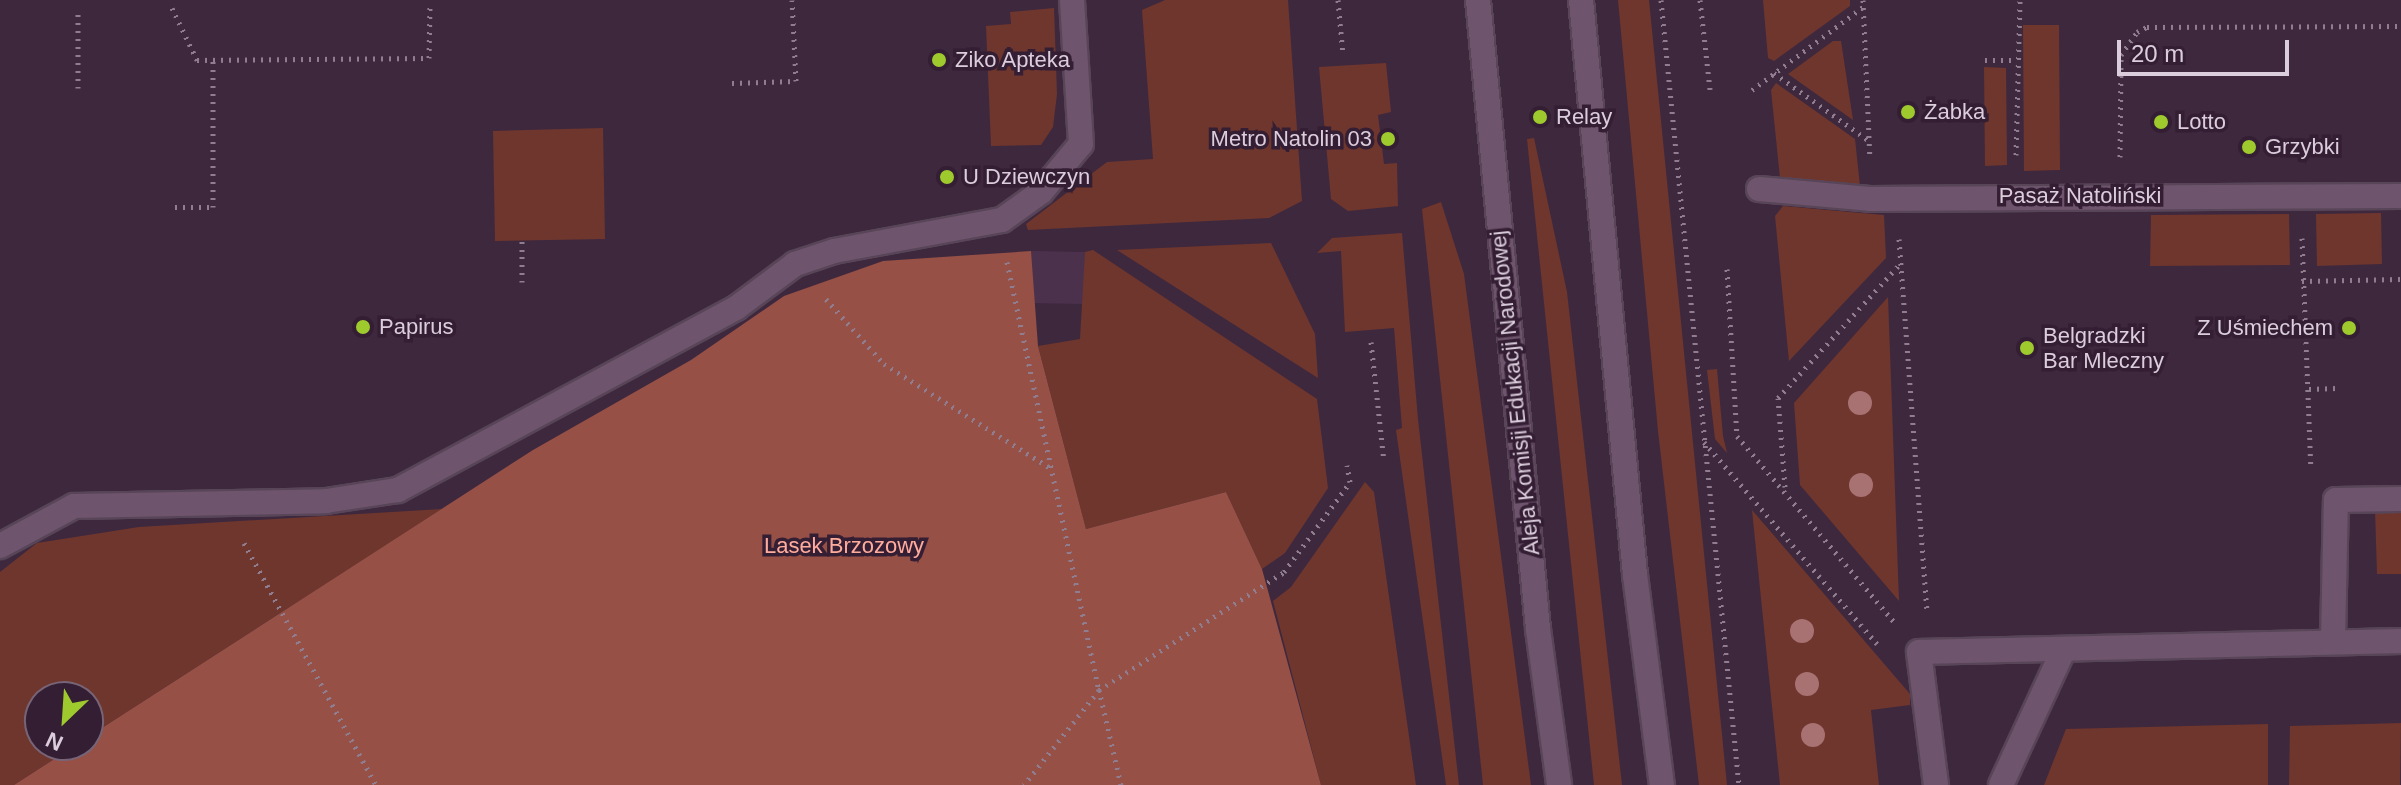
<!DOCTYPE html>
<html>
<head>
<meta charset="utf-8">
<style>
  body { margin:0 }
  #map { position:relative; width:2401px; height:785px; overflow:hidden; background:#3e283e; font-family:Arial,sans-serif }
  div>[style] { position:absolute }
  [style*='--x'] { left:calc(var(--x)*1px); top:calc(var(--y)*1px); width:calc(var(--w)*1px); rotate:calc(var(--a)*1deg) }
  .built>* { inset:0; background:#4c314c }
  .green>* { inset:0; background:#6f362d }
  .forest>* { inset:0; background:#965045 }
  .path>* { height:5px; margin-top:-2.5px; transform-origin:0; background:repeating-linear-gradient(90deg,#907e90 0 2px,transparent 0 8px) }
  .roads { filter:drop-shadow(2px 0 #584558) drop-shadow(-2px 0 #584558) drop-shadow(0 2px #584558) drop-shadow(0 -2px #584558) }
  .minor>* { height:24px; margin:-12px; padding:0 12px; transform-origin:12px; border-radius:12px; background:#6e556d }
  .trees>* { width:24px; height:24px; margin:-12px; border-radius:50%; background:#a87172 }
  .dots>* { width:22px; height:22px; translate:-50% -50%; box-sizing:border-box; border:4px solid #341e34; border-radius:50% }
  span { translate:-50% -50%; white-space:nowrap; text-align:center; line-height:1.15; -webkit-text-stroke:7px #341e34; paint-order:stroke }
  .poi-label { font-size:22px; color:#dbcddb }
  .left { translate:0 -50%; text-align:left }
  .right { translate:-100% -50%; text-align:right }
  .street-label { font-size:22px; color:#dbcddb }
  .park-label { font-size:22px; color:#ffac9d }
  .north { position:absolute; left:24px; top:681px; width:80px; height:80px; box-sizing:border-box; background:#341e34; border:2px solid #776477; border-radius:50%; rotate:205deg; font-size:22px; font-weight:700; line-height:32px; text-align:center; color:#dbcddb }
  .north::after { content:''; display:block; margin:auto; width:28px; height:36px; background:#9fca2d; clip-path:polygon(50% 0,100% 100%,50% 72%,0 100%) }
  .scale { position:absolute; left:2117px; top:40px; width:172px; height:36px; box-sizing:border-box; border:4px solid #dbcddb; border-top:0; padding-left:10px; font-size:24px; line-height:28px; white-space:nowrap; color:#dbcddb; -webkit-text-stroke:6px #341e34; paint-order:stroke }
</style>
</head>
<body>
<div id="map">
  <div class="built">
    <div style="clip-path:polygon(1031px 251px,1085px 252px,1084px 304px,1031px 303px)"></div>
  </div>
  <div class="green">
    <div style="clip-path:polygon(1165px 0,1288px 0,1302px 201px,1269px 218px,1028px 230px,1026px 224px,1107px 162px,1153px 159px,1142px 10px)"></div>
    <div style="clip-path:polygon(1618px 0,1649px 0,1727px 785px,1699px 785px,1658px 431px)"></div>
    <div style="clip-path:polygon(1763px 0,1850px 0,1850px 6px,1774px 61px,1768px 58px)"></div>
    <div style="clip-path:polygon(1054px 8px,1057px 94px,1053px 127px,1041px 145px,991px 146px,986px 26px,1011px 24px,1010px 12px)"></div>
    <div style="clip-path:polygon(2023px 25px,2059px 25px,2060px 170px,2024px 171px)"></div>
    <div style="clip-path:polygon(1833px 41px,1841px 41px,1853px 120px,1788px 74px)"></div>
    <div style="clip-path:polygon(1386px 63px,1391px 112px,1378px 115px,1384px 164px,1397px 163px,1398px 206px,1348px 211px,1331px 199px,1319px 67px)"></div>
    <div style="clip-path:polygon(1984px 67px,2006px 68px,2007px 165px,1985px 166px)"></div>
    <div style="clip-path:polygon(1776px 83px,1855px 139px,1860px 186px,1780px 178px,1771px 90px)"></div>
    <div style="clip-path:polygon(603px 128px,605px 239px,495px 241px,493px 131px)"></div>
    <div style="clip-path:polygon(1534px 138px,1567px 292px,1622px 785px,1594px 785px,1527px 139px)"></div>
    <div style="clip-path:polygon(1441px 202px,1464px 274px,1531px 785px,1483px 785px,1422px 209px)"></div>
    <div style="clip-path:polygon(1783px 206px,1884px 215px,1886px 258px,1789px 361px,1775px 216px)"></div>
    <div style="clip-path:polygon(2381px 213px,2382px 264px,2317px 266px,2316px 214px)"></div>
    <div style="clip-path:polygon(2289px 214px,2290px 265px,2150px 266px,2151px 215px)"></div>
    <div style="clip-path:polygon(1402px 233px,1418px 419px,1459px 785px,1446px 785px,1396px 430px,1402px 428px,1394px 328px,1345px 332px,1341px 251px,1317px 253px,1332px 238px)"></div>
    <div style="clip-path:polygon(1271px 243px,1315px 334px,1318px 378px,1117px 250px)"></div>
    <div style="clip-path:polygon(1093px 250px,1317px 399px,1328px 488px,1285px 553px,1262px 569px,1226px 492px,1086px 529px,1038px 346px,1080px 339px,1085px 252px)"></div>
    <div style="clip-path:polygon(1888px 297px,1899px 601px,1800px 485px,1794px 403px)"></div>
    <div style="clip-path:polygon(1717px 369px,1723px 436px,1727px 453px,1715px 439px,1707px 370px)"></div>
    <div style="clip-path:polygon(1365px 482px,1374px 492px,1416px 785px,1321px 785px,1273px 601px,1291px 587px)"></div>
    <div style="clip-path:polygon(442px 509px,88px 737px,88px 697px,40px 697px,40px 745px,76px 745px,14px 785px,0 785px,0 572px,37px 543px,139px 527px)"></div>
    <div style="clip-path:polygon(1752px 510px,1910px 694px,1910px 705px,1871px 710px,1879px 785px,1780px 785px)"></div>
    <div style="clip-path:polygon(2375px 510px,2401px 510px,2401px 574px,2377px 574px)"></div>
    <div style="clip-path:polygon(2401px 723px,2400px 785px,2289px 785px,2290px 726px)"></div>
    <div style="clip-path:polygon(2268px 724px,2268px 785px,2044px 785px,2066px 729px)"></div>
  </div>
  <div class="forest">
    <div style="clip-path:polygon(1031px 251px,1038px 346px,1086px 529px,1226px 492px,1262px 569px,1321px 785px,14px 785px,76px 745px,88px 745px,88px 737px,533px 450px,691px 360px,784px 296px,883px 261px)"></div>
  </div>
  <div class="path">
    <div style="--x:1338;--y:0;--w:55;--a:84.8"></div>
    <div style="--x:1661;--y:0;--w:789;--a:84.33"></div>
    <div style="--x:1700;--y:0;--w:90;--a:83.6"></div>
    <div style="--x:1863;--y:0;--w:159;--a:87.5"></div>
    <div style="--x:172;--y:8;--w:58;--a:64.3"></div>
    <div style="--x:197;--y:60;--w:232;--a:-0.5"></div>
    <div style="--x:429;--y:58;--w:51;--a:-88.9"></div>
    <div style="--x:1985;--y:60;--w:31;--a:0"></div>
    <div style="--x:1774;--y:73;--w:115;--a:35.5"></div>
    <div style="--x:732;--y:83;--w:64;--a:-1.8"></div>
    <div style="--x:796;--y:81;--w:81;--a:-92.8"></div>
    <div style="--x:78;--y:88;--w:79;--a:-90"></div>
    <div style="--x:1752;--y:90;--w:139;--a:-36.8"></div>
    <div style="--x:2016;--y:155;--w:155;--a:-88.5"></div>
    <div style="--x:2120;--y:157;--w:102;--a:-89.4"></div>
    <div style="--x:2121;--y:55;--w:28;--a:-55"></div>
    <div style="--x:2137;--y:32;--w:11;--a:-27"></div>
    <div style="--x:2147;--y:27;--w:254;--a:-0.2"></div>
    <div style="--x:175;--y:207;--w:38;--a:0"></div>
    <div style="--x:213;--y:207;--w:148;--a:-90"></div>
    <div style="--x:2302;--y:238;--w:230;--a:87.8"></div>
    <div style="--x:1899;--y:239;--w:373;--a:85.7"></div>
    <div style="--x:522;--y:241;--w:41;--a:90"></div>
    <div style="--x:1007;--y:262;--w:438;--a:77.9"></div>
    <div style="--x:1099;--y:690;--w:121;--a:128.3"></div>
    <div style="--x:1727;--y:269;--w:167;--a:86.6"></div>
    <div style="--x:1737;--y:436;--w:243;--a:49.8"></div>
    <div style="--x:2302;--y:281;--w:99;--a:-1.2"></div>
    <div style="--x:826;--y:299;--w:87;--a:48.3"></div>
    <div style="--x:884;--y:364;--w:195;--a:32"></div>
    <div style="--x:1371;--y:342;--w:120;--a:83.8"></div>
    <div style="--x:2309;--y:389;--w:28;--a:-2"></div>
    <div style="--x:1704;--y:442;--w:266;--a:49.4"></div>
    <div style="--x:1785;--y:487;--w:89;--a:-94.5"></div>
    <div style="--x:1778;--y:398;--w:181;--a:-47.7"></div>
    <div style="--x:244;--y:543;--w:276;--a:61.4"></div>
    <div style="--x:1121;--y:785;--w:98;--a:-103"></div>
    <div style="--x:1099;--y:690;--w:219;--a:-32.5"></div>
    <div style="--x:1284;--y:572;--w:112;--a:-53.7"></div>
    <div style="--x:1350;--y:482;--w:17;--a:-100"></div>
  </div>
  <div class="roads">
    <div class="minor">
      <div style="--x:1478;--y:0;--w:632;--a:84.55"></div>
      <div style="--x:1538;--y:629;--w:157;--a:82.3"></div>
      <div style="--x:1581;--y:0;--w:578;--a:84.63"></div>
      <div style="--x:1635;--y:575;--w:212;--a:82.7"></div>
      <div style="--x:1759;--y:189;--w:111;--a:5.1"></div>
      <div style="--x:1870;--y:199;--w:531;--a:-0.32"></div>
      <div style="--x:0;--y:546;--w:84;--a:-28.4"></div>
      <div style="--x:74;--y:506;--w:252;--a:-1.1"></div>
      <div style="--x:326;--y:501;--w:73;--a:-8.7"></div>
      <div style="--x:398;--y:490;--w:384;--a:-28.3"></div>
      <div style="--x:736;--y:308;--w:74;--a:-36.7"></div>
      <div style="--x:795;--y:264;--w:41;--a:-18.4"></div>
      <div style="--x:834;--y:251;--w:171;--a:-10.5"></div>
      <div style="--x:1002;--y:220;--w:48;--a:-35.7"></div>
      <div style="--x:1041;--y:192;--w:62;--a:-50.2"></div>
      <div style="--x:1081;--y:144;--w:144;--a:-93.6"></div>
      <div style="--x:2333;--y:640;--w:140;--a:-88.8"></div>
      <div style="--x:2336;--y:500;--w:65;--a:-0.9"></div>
      <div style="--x:1936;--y:785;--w:134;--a:-97.3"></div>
      <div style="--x:1919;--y:652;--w:482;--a:-1.3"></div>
      <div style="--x:2001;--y:785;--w:148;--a:-65.2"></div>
    </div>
  </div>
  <div class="trees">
    <div style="left:1860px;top:403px"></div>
    <div style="left:1861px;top:485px"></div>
    <div style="left:1802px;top:631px"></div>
    <div style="left:1807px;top:684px"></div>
    <div style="left:1813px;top:735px"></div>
  </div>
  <div class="dots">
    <div style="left:939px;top:60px;background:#9fca2d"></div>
    <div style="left:1908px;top:112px;background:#9fca2d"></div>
    <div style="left:1540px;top:117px;background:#9fca2d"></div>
    <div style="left:2161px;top:122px;background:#9fca2d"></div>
    <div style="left:1388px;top:139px;background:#9fca2d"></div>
    <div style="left:2249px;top:147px;background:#9fca2d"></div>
    <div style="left:947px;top:177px;background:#9fca2d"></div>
    <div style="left:363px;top:327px;background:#9fca2d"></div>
    <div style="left:2349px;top:328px;background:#9fca2d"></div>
    <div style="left:2027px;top:348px;background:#9fca2d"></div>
  </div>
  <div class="poi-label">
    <span class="left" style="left:955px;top:60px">Ziko Apteka</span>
    <span class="left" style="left:1924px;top:112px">Żabka</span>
    <span class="left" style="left:1556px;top:117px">Relay</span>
    <span class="left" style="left:2177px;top:122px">Lotto</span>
    <span class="right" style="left:1372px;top:139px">Metro Natolin 03</span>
    <span class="left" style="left:2265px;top:147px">Grzybki</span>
    <span class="left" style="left:963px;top:177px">U Dziewczyn</span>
    <span class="left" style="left:379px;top:327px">Papirus</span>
    <span class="right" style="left:2333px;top:328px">Z Uśmiechem</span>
    <span class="left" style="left:2043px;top:348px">Belgradzki<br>Bar Mleczny</span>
  </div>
  <div class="street-label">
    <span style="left:2080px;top:196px">Pasaż Natoliński</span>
    <span style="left:1515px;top:393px;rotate:-96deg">Aleja Komisji Edukacji Narodowej</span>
  </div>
  <div class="park-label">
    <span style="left:844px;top:546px">Lasek Brzozowy</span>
  </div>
  <div class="north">N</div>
  <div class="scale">20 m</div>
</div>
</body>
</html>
